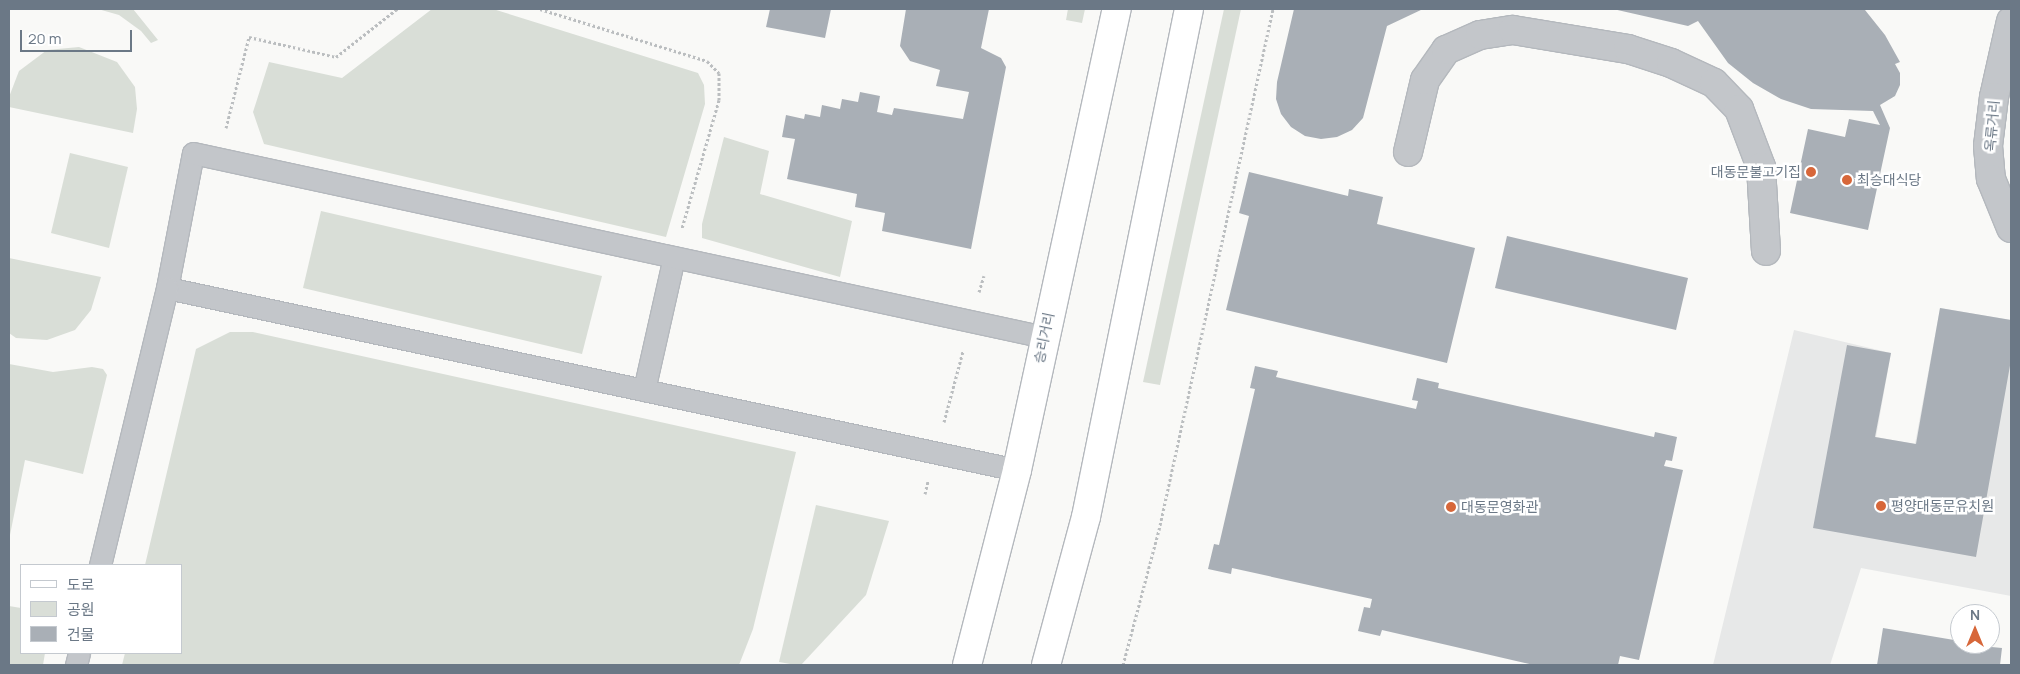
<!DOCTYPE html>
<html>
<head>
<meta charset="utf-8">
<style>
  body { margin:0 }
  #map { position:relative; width:2020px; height:674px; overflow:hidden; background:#f9f9f7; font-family:Manrope,"Noto Sans KR",sans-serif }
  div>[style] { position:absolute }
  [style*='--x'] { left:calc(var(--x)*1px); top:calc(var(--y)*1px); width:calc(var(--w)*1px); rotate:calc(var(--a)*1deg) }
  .built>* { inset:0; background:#e7e8e8 }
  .green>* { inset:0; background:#d9ded7 }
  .building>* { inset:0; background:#a9afb6 }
  .path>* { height:3px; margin-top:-1.5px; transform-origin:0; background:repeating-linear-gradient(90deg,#bbbec0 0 2.5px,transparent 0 5px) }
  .roads { filter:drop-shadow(1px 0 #b4b8bd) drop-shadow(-1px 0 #b4b8bd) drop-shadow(0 1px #b4b8bd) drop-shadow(0 -1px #b4b8bd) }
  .service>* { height:21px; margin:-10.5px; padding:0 10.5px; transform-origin:10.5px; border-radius:10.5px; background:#c3c6ca }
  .minor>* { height:28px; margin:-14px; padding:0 14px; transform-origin:14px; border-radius:14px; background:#c3c6ca }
  .tertiary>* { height:28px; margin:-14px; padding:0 14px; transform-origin:14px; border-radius:14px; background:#c3c6ca }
  .primary>* { height:28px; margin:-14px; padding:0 14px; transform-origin:14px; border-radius:14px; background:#fff }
  .dots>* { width:14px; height:14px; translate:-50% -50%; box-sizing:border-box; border:2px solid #fff; border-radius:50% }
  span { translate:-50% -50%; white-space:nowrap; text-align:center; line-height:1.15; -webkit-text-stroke:5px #fff; paint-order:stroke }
  .street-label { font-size:14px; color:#6b7886 }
  .poi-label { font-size:14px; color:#6b7886 }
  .right { translate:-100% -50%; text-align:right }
  .left { translate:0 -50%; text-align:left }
  .frame { position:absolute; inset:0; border:10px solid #6b7886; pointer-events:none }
  .legend { position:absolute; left:20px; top:564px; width:162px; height:90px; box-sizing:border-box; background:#fff; border:1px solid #c4c9cf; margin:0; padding:6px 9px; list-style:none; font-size:15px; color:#6b7886 }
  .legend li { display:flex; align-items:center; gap:10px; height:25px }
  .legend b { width:25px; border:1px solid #c4c9cf }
  .north { position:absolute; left:1950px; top:604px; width:50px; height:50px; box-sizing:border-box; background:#fff; border:1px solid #c4c9cf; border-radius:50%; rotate:0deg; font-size:14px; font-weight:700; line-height:20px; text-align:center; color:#6b7886 }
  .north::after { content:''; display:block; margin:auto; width:18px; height:22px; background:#d7673a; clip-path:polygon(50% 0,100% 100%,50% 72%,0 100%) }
  .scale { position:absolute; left:20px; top:30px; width:112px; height:22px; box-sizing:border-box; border:2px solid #6b7886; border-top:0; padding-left:6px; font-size:15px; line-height:18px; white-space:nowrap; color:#6b7886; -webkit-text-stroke:4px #fff; paint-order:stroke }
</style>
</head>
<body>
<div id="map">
  <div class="built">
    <div style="clip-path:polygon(1940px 308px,2011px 320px,2011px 596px,1861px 568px,1830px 665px,1713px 665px,1794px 330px,1891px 353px,1876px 437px,1915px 444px)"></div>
  </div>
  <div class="green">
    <div style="clip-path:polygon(98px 9px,133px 9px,158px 40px,151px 43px,141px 31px,119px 15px)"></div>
    <div style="clip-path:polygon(432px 9px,493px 9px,698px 73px,704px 85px,705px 104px,666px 237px,264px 144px,253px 112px,269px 62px,342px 78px)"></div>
    <div style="clip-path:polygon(1068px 9px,1085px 9px,1082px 23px,1066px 20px)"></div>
    <div style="clip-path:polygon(1224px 9px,1241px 9px,1160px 385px,1143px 382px)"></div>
    <div style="clip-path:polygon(79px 47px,117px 62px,135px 87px,137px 109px,133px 133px,9px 107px,9px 97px,19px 71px,47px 50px)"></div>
    <div style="clip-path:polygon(724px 137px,769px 151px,760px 194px,852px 221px,840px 277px,702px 238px,702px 224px)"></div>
    <div style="clip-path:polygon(70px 153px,128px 167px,109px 248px,51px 233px)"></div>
    <div style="clip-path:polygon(321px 211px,602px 276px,582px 354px,303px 288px)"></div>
    <div style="clip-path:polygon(9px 258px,101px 277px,91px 310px,75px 330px,47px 340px,16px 338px,9px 333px)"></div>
    <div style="clip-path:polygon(230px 332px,253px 332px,796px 452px,753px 629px,739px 665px,122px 665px,125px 653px,181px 653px,181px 565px,145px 565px,196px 349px)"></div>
    <div style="clip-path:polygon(9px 364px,53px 372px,92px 367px,103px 369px,107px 375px,83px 474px,25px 460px,9px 540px)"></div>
    <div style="clip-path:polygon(816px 505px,889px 521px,866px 595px,801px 665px,796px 665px,779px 662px)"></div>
    <div style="clip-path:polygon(9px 606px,21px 608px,21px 653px,45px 653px,43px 665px,9px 665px)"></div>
  </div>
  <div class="building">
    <div style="clip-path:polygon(770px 9px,831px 9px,825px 38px,766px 27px)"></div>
    <div style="clip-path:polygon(906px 9px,989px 9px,981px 48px,1001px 58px,1006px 67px,971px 249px,882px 231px,885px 213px,855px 207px,857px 194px,787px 179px,795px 139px,782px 137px,786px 115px,804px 119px,805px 114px,820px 117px,822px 105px,840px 109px,842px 99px,858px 102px,860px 92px,880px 96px,877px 112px,892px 115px,894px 108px,963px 119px,969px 92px,936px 86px,940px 70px,910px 61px,900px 46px)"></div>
    <div style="clip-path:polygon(1294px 9px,1423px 9px,1387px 26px,1363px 118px,1352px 130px,1337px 137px,1321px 139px,1305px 136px,1291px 127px,1281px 114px,1276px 99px,1277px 82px)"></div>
    <div style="clip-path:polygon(1613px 9px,1865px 10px,1885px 35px,1900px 62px,1895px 64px,1900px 73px,1900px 85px,1895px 96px,1880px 105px,1890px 128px,1868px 230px,1790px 213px,1808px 129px,1845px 137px,1849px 119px,1880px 125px,1873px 111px,1811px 109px,1781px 99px,1753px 83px,1728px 63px,1698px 21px,1688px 26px)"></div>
    <div style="clip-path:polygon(1249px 172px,1348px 196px,1349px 189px,1383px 197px,1377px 224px,1475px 248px,1447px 363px,1226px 310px,1249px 216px,1239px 213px)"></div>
    <div style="clip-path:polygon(1507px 236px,1688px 278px,1676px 330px,1495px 288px)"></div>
    <div style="clip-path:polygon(1940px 308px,2011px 320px,2011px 360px,1976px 557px,1813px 528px,1847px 345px,1891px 353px,1875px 437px,1916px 444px)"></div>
    <div style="clip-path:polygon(1255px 366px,1278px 371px,1276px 377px,1416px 409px,1418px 401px,1412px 400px,1417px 378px,1439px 383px,1438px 388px,1654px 437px,1655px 432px,1677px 437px,1672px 461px,1666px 460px,1664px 466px,1683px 470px,1639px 660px,1620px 656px,1618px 665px,1534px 665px,1382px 630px,1380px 636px,1358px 631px,1364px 607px,1370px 608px,1372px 599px,1232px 568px,1231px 574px,1208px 569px,1214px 544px,1219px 545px,1255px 389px,1250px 388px)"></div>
    <div style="clip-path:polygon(1883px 628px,1960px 641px,1960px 644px,2002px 648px,2000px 665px,1877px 665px)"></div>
  </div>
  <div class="path">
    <div style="--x:540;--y:9;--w:175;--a:17.3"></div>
    <div style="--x:707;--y:61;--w:17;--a:45"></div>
    <div style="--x:719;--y:73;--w:27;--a:90"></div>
    <div style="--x:719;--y:100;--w:133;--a:106.1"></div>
    <div style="--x:226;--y:128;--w:94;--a:-75.8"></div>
    <div style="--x:249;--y:37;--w:89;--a:12.9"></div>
    <div style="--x:336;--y:57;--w:78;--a:-38.2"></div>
    <div style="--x:979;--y:292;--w:17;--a:-73"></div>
    <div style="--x:944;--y:422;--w:73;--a:-75"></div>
    <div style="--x:925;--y:494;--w:13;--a:-77"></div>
    <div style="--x:1123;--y:665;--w:140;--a:-75.1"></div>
    <div style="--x:1159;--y:530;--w:533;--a:-77.66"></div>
  </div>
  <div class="roads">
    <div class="service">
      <div style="--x:644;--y:390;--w:136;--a:-77.3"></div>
      <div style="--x:1017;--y:470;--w:869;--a:-167.91"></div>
      <div style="--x:167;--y:288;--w:137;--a:-79.1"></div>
      <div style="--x:193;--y:153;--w:871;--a:12.2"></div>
      <div style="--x:100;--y:565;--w:285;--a:-76.4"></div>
      <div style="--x:76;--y:665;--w:12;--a:-76"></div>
    </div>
    <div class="minor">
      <div style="--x:1408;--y:152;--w:74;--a:-76.7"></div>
      <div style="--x:1425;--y:80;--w:37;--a:-55"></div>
      <div style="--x:1446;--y:50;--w:37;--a:-24"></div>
      <div style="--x:1480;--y:35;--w:33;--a:-9"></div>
      <div style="--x:1513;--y:30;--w:117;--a:9.4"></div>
      <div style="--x:1628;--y:49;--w:45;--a:18"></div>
      <div style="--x:1671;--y:63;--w:47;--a:24.9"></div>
      <div style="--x:1714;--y:83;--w:36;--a:46"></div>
      <div style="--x:1739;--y:109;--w:62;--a:69.2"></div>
      <div style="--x:1761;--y:167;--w:84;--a:86.6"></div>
    </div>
    <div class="tertiary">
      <div style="--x:2011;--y:21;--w:78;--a:102.6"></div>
      <div style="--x:1994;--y:97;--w:49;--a:97"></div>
      <div style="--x:1988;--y:146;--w:33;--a:85"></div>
      <div style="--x:1991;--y:179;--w:53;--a:67.8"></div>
    </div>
    <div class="primary">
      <div style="--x:967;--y:665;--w:201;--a:-75.6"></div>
      <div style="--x:1017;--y:470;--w:472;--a:-77.8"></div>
      <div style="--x:1046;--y:665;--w:153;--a:-74.9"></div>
      <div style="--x:1086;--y:517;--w:518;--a:-78.54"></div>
    </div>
  </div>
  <div class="dots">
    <div style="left:1811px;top:172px;background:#d7673a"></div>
    <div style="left:1847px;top:180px;background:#d7673a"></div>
    <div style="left:1881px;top:506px;background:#d7673a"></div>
    <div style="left:1451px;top:507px;background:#d7673a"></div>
  </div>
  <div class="street-label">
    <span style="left:1992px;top:126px;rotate:-85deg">옥류거리</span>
    <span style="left:1044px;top:338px;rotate:-78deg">승리거리</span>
  </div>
  <div class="poi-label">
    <span class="right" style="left:1801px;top:172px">대동문불고기집</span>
    <span class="left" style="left:1857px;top:180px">최승대식당</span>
    <span class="left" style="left:1891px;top:506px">평양대동문유치원</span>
    <span class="left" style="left:1461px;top:507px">대동문영화관</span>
  </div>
  <div class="frame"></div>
  <ul class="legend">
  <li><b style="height:6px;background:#fff"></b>도로</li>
  <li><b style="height:14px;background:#d9ded7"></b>공원</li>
  <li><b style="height:14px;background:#a9afb6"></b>건물</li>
  </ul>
  <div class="north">N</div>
  <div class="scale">20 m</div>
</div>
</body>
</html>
